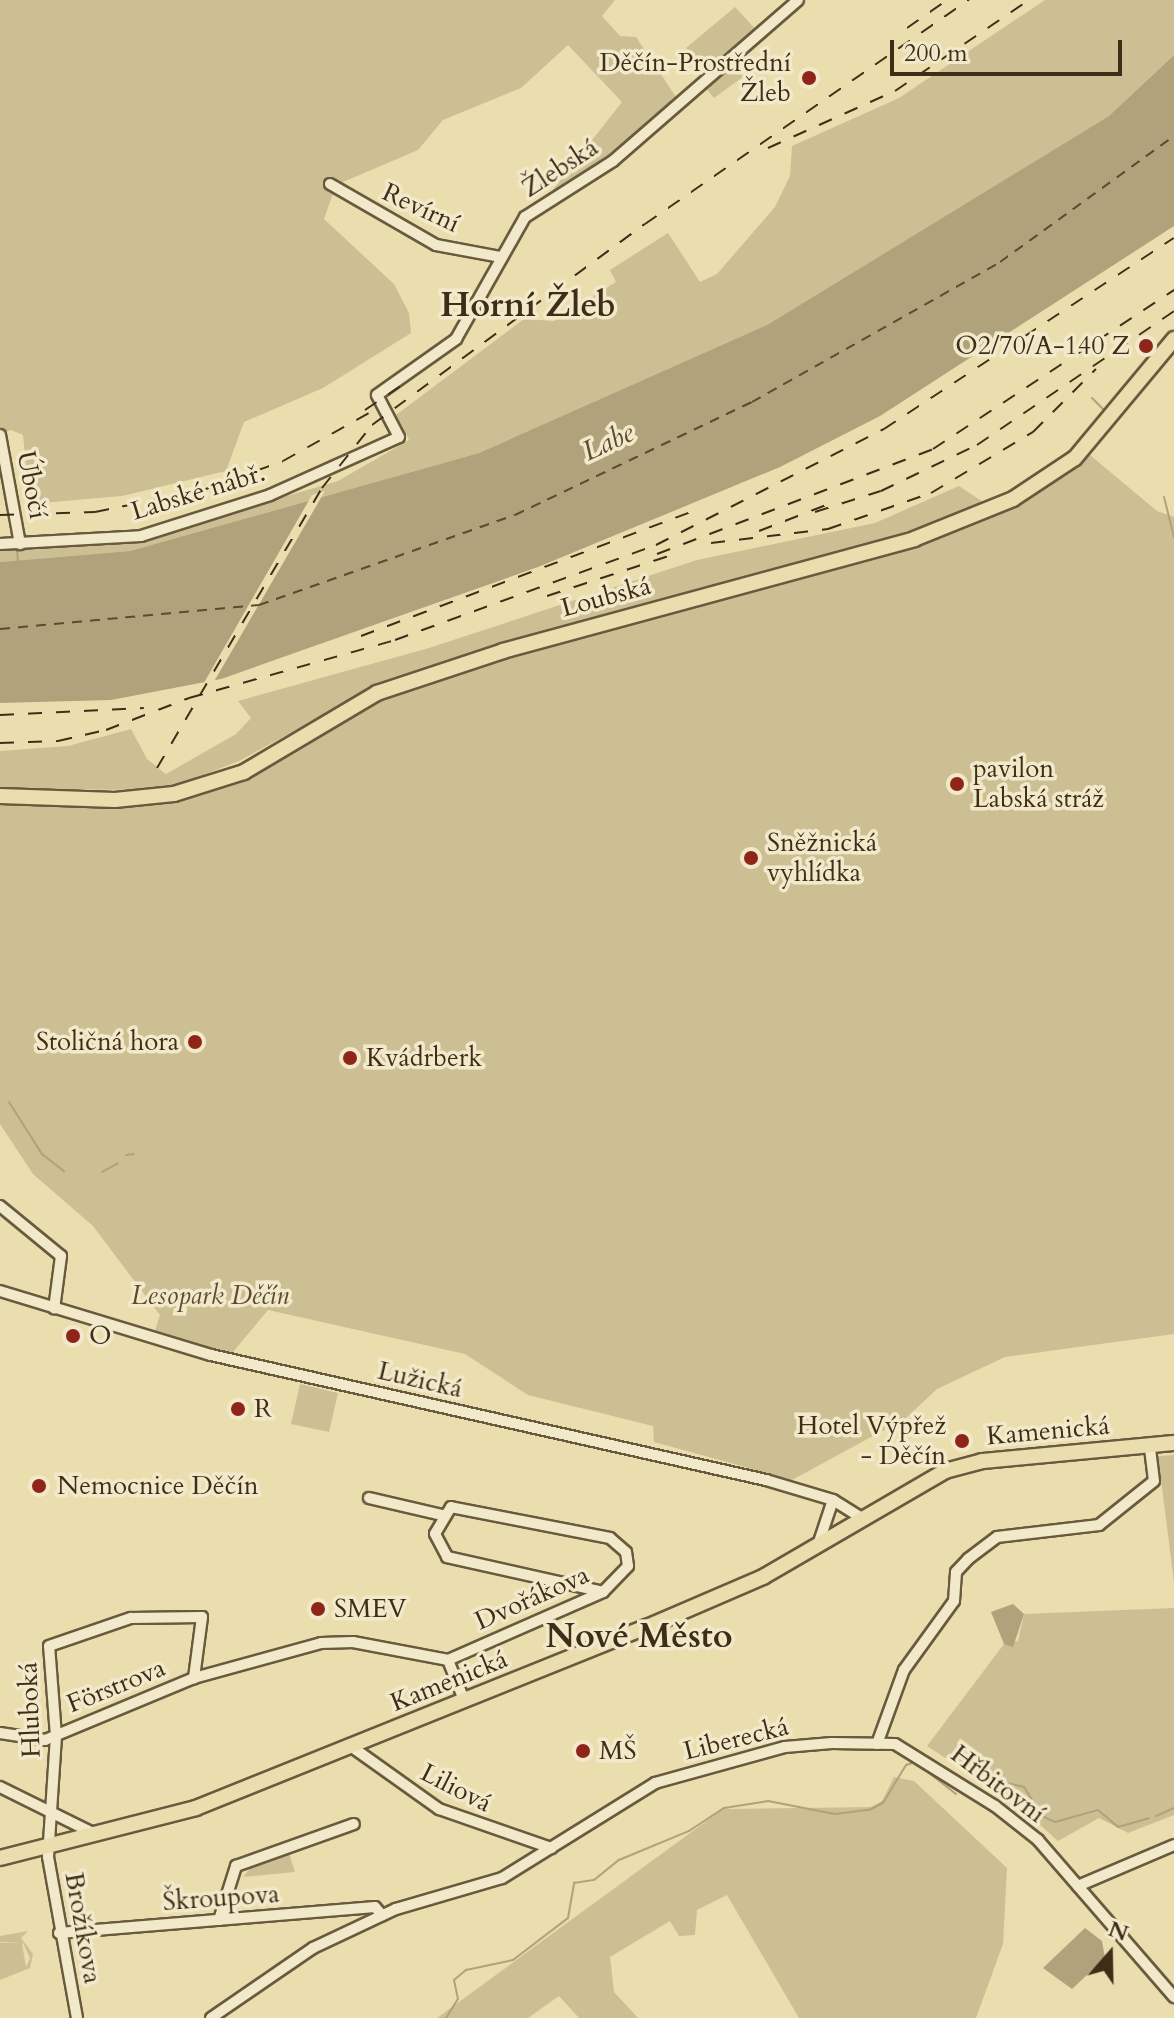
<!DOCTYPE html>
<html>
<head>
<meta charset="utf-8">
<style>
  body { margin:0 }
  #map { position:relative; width:1174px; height:2018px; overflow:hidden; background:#eaddae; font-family:Cardo,serif }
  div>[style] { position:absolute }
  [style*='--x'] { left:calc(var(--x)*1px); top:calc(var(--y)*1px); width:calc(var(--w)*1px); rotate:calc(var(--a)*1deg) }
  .green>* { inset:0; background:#cdbf94 }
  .water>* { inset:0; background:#b0a27b }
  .pier>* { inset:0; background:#eaddae }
  .stream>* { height:2px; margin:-1px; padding:0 1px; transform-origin:1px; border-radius:1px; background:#b0a27b }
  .ferry>* { height:2px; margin-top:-1px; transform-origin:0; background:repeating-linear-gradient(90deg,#5a4b31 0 10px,transparent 0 18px) }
  .roads { filter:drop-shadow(2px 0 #695a3e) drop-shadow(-2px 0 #695a3e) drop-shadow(0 2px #695a3e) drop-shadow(0 -2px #695a3e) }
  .minor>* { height:10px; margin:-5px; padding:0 5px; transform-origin:5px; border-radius:5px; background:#f1e9ca }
  .major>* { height:14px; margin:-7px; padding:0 7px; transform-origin:7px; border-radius:7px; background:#eaddae }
  .rail>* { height:2px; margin-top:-1px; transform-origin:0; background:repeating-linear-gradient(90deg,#3e2e18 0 14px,transparent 0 28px) }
  .dots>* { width:22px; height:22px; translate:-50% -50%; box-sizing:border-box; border:4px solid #f1e9ca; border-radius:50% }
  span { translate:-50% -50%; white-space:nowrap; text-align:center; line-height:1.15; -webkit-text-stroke:7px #f1e9ca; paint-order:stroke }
  .poi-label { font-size:26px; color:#3e2e18 }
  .right { translate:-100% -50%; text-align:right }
  .left { translate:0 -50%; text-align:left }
  .street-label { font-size:26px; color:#3e2e18 }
  .park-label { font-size:26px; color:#5b4b31; font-style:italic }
  .water-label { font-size:28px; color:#5a4b31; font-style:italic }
  .district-label { font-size:34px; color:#3e2e18; font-weight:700 }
  .north { position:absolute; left:1070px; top:1914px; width:80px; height:80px; -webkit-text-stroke:6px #f1e9ca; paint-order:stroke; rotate:20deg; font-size:22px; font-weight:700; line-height:32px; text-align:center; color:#3e2e18 }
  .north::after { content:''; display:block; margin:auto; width:28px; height:36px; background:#3e2e18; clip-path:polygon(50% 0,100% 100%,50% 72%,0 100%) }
  .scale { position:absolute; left:890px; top:40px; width:232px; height:36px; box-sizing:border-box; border:4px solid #3e2e18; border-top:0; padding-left:10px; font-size:24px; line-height:28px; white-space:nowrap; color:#3e2e18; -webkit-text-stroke:6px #f1e9ca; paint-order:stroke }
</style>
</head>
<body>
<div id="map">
  <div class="green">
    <div style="clip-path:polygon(0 0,615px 0,602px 16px,620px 36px,636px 37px,676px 97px,703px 75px,686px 48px,735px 7px,760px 34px,734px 59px,747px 74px,714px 98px,704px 86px,633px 145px,541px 205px,622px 102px,568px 45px,521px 88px,443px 120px,418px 150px,336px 185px,324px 219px,394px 284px,409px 313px,411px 333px,323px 388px,244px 422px,226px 471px,122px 496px,30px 504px,23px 435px,11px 430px,0 434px)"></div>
    <div style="clip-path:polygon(1045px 0,1174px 0,1174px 55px,1109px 116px,767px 325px,479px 453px,130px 551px,0 562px,0 551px,139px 539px,338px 481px,409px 440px,396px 415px,524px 319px,554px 321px,616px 282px,610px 270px,668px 233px,700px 282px,717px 274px,775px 207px,790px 176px,792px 146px,899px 98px)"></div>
    <div style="clip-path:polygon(1090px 455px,1157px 511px,1174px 517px,1174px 1334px,1005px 1357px,937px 1389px,906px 1418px,792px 1480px,654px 1442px,653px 1426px,528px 1395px,465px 1354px,268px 1310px,228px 1358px,153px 1337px,160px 1315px,93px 1226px,33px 1174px,0 1124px,0 804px,129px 807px,203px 793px,246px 778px,383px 696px,959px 525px,1029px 497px)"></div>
    <div style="clip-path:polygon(959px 486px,983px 502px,910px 534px,380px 684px,239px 761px,164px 790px,0 789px,0 751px,68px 746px,131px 729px,147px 759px,166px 774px,236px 734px,251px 718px,238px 701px,429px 648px,697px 560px,875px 523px)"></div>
    <div style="clip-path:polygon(300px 1384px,338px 1393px,329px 1432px,291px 1424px)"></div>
    <div style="clip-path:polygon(1174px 1455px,1174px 1582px,1158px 1456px)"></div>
    <div style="clip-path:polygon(1174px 1608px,1174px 1815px,1128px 1833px,1099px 1818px,1058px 1841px,1019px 1806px,927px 1746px,1004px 1644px,1018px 1641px,1024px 1614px)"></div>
    <div style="clip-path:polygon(894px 1777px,914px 1781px,1007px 1868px,1003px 1944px,976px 2018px,799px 2018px,727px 1895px,697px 1910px,695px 1935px,679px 1936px,670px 1921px,610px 1957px,614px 1992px,638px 2018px,579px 2018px,559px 1996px,528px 2018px,437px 2018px,723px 1809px,871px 1807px,882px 1801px)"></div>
    <div style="clip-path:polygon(289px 1853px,295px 1872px,243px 1877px,252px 1866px)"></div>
    <div style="clip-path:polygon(28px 1931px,21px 1938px,33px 1954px,30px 1968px,0 1980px,0 1943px,22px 1943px,26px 1967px,30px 1958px,23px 1943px,0 1942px,0 1936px)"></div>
  </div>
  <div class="water">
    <div style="clip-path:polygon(1174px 55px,1174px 226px,880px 416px,780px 467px,538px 567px,221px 679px,111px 700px,0 703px,0 562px,130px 551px,479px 453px,767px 325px,1109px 116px)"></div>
    <div style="clip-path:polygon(1013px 1604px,1024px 1614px,1013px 1647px,1004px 1644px,991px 1612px)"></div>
    <div style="clip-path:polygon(1085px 1928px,1102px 1941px,1105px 1958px,1072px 1989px,1043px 1968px)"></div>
  </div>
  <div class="pier">
    <div style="clip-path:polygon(325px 491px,212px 685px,201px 688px,312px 495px)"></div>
  </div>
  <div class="stream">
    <div style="--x:1092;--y:398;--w:18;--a:45"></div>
    <div style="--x:1164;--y:497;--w:41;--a:76"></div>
    <div style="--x:17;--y:547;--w:17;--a:87"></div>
    <div style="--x:9;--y:1102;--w:62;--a:57.6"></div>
    <div style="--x:42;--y:1154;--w:28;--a:38"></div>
    <div style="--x:126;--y:1155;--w:8;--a:-7"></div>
    <div style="--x:102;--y:1172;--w:18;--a:-29"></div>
    <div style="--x:967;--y:1774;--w:58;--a:12.8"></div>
    <div style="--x:1024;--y:1787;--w:34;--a:58"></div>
    <div style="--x:1042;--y:1816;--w:14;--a:25"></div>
    <div style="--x:1055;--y:1822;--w:45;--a:-15.6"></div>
    <div style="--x:1098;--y:1810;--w:26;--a:40"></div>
    <div style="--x:1118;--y:1827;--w:32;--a:-16"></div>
    <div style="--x:1156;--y:1816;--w:20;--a:-24"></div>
    <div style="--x:446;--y:2018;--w:22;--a:-58"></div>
    <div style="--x:458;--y:1999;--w:19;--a:-102"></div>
    <div style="--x:454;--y:1980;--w:16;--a:-40"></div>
    <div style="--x:466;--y:1970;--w:48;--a:-12"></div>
    <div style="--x:513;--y:1960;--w:69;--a:-37.4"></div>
    <div style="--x:568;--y:1918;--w:36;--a:-80"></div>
    <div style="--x:574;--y:1883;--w:20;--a:-9"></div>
    <div style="--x:594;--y:1880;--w:32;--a:-39"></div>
    <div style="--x:619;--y:1860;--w:76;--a:-22.5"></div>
    <div style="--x:689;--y:1831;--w:42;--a:-33.3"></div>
    <div style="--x:724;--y:1808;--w:45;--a:-9"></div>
    <div style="--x:768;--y:1801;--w:68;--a:11"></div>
    <div style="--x:835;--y:1814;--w:34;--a:-7"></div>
    <div style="--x:869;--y:1810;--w:16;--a:-27"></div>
    <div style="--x:883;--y:1803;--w:44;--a:-58.8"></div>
    <div style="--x:906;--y:1765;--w:9;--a:-18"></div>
    <div style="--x:915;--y:1762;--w:52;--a:38"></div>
  </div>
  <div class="ferry">
    <div style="--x:0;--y:629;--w:260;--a:-5.3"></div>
    <div style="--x:259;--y:605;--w:271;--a:-19.4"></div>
    <div style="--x:515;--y:515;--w:263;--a:-25.5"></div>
    <div style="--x:752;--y:402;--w:285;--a:-29.4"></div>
    <div style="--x:1000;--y:262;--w:215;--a:-35.9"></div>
  </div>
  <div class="roads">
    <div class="minor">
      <div style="--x:330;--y:184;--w:122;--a:29.9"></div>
      <div style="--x:436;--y:245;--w:65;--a:10.6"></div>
      <div style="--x:0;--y:435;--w:111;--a:79.6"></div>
      <div style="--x:0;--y:544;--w:141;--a:-3.2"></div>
      <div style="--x:141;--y:536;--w:135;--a:-17.6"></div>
      <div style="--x:270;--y:495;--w:141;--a:-24.2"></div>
      <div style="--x:399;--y:437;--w:47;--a:-117.6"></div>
      <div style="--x:377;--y:395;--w:97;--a:-35.3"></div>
      <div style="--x:456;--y:339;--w:140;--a:-60.5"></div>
      <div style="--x:525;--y:217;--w:104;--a:-32.5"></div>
      <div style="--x:613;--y:161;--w:245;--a:-41"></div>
      <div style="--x:0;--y:1206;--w:79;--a:39.3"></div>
      <div style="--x:61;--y:1256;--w:53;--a:97.5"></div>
      <div style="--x:0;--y:1291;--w:220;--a:16.9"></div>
      <div style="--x:211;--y:1355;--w:569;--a:12.69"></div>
      <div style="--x:766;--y:1480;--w:70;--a:16.6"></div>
      <div style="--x:833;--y:1500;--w:34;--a:32"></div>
      <div style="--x:369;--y:1498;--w:75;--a:13.1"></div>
      <div style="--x:818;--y:1545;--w:47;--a:-71.6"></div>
      <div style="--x:448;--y:1660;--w:169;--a:-23.7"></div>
      <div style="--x:603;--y:1592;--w:36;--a:-46"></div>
      <div style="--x:628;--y:1566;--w:14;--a:-98"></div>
      <div style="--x:626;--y:1552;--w:21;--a:-139"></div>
      <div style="--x:610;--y:1538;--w:162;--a:-169"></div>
      <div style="--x:451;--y:1507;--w:31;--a:121"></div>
      <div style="--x:435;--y:1534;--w:26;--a:62"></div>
      <div style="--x:447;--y:1557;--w:160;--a:12.6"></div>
      <div style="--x:0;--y:1733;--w:46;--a:8.8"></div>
      <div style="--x:45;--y:1740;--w:161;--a:-22.6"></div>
      <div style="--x:194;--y:1678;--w:132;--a:-15.4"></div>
      <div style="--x:321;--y:1643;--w:32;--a:-2"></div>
      <div style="--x:353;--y:1642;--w:97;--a:10.7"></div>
      <div style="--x:448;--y:1660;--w:43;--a:68.2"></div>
      <div style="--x:877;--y:1744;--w:79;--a:-70"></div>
      <div style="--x:904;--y:1670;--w:85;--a:-54.1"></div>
      <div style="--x:954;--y:1601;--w:29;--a:-86"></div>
      <div style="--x:956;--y:1572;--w:18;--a:-47"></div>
      <div style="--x:968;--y:1559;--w:36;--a:-37"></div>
      <div style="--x:997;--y:1537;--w:103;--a:-6.7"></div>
      <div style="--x:1099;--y:1525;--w:70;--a:-38.7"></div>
      <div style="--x:1154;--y:1481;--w:35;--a:-97"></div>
      <div style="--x:352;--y:1747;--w:107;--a:35.5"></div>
      <div style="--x:439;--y:1809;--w:119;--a:19.2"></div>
      <div style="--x:0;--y:1787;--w:106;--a:26.3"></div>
      <div style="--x:1078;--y:1886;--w:104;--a:-23.1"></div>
      <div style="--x:219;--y:1920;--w:57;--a:-72.5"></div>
      <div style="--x:236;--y:1866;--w:125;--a:-19.6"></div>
      <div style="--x:59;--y:1933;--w:317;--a:-4.7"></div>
      <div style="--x:375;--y:1907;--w:11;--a:49"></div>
      <div style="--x:77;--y:2018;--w:164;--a:-100.2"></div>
      <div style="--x:48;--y:1857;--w:121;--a:-86.2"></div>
      <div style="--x:56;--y:1736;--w:90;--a:-94.4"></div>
      <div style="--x:49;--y:1646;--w:87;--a:-18.9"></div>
      <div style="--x:131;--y:1618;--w:71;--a:-0.8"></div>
      <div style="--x:202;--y:1617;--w:62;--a:97.5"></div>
      <div style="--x:211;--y:2018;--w:124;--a:-34.5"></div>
      <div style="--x:313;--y:1948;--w:92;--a:-25.2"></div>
      <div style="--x:396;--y:1909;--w:110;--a:-16.3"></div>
      <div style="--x:502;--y:1878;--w:180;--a:-31.8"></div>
      <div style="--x:655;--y:1783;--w:135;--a:-15.5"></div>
      <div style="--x:785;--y:1747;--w:47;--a:-4.9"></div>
      <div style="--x:832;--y:1743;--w:63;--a:0.9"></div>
      <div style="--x:895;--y:1744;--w:118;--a:31.8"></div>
      <div style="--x:995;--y:1806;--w:55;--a:38.3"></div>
      <div style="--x:1038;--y:1840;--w:208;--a:49.1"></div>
    </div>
    <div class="major">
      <div style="--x:0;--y:796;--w:115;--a:2"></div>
      <div style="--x:115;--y:800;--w:59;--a:-5.8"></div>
      <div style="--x:174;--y:794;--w:73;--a:-17.4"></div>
      <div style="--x:244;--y:772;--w:155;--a:-30.7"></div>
      <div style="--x:377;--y:693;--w:133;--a:-18.4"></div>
      <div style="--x:503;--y:651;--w:426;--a:-15.2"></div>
      <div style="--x:914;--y:539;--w:107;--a:-22"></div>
      <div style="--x:1013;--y:499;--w:74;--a:-33.5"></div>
      <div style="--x:1075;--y:458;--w:155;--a:-50.2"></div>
      <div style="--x:0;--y:1858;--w:202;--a:-14.3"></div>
      <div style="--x:196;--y:1808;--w:486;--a:-21.9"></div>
      <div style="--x:647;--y:1627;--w:126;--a:-23.3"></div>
      <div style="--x:763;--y:1577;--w:211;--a:-30.2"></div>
      <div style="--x:945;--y:1471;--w:38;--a:-15"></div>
      <div style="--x:982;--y:1461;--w:193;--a:-5.4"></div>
    </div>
  </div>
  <div class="rail">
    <div style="--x:907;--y:28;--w:49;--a:-35"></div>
    <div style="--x:768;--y:148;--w:139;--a:-24.2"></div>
    <div style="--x:895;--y:91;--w:162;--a:-34.2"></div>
    <div style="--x:365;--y:410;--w:55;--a:-34"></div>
    <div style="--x:815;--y:512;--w:69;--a:-17.7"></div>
    <div style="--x:881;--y:491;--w:106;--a:-25.6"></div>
    <div style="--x:977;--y:445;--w:238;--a:-34.2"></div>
    <div style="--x:0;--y:515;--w:95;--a:-1.8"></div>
    <div style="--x:95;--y:512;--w:110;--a:-11.5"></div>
    <div style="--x:203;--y:490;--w:85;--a:-19.9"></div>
    <div style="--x:283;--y:461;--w:109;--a:-29.2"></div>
    <div style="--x:759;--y:531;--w:72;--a:-21.2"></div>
    <div style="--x:711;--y:543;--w:118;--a:-6.8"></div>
    <div style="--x:828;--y:529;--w:109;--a:-19.3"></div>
    <div style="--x:931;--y:493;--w:119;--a:-30.9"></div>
    <div style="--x:1033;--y:432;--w:89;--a:-45"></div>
    <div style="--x:657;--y:554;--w:295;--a:-20.8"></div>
    <div style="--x:933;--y:449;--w:289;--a:-33.4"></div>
    <div style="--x:547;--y:596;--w:128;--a:-18.2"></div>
    <div style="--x:361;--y:636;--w:364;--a:-20.6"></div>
    <div style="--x:0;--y:715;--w:144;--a:-2.8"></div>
    <div style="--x:0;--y:743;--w:58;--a:-2"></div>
    <div style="--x:58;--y:741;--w:49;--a:-12.9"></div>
    <div style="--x:106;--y:730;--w:89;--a:-21.1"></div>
    <div style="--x:189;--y:698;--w:214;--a:-15.7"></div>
    <div style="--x:395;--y:640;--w:278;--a:-20"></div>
    <div style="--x:656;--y:545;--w:256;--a:-27"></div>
    <div style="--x:884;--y:429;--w:347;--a:-33.4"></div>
    <div style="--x:157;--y:768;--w:325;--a:-59.5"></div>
    <div style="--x:322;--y:488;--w:80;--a:-51.6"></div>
    <div style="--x:372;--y:425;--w:339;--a:-36.4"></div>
    <div style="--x:645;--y:224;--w:394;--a:-34.7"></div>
  </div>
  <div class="dots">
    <div style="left:809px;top:78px;background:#8f2418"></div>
    <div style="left:1146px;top:346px;background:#8f2418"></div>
    <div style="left:957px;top:784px;background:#8f2418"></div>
    <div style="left:751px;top:858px;background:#8f2418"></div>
    <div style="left:195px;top:1042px;background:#8f2418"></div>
    <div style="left:350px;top:1058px;background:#8f2418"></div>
    <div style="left:73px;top:1336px;background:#8f2418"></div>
    <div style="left:238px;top:1409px;background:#8f2418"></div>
    <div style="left:962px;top:1441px;background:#8f2418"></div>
    <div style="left:39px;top:1486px;background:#8f2418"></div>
    <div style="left:318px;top:1609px;background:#8f2418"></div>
    <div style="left:583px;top:1751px;background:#8f2418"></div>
  </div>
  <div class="poi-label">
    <span class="right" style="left:791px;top:78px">Děčín-Prostřední<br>Žleb</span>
    <span class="right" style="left:1130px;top:346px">O2/70/A-140 Z</span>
    <span class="left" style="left:973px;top:784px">pavilon<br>Labská stráž</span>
    <span class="left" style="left:767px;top:858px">Sněžnická<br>vyhlídka</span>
    <span class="right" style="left:179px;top:1042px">Stoličná hora</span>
    <span class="left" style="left:366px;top:1058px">Kvádrberk</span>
    <span class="left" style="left:89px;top:1336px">O</span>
    <span class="left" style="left:254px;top:1409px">R</span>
    <span class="right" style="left:946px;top:1441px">Hotel Výpřež<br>- Děčín</span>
    <span class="left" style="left:57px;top:1486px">Nemocnice Děčín</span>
    <span class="left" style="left:334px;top:1609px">SMEV</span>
    <span class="left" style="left:599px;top:1751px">MŠ</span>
  </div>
  <div class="street-label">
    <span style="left:560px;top:168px;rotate:-33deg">Žlebská</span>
    <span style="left:421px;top:208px;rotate:25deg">Revírní</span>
    <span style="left:32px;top:485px;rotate:79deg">Úbočí</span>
    <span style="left:198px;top:492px;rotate:-17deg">Labské nábř.</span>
    <span style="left:606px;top:597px;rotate:-15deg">Loubská</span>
    <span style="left:420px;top:1380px;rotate:13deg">Lužická</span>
    <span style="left:1048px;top:1431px;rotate:-5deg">Kamenická</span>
    <span style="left:532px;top:1598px;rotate:-24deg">Dvořákova</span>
    <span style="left:449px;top:1681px;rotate:-22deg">Kamenická</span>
    <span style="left:116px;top:1686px;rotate:-22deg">Förstrova</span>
    <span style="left:30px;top:1710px;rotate:-92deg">Hluboká</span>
    <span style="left:736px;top:1739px;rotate:-14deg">Liberecká</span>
    <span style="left:998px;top:1784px;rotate:37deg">Hřbitovní</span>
    <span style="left:456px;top:1788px;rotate:27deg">Liliová</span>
    <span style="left:221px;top:1898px;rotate:-4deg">Škroupova</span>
    <span style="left:83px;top:1928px;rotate:80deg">Brožíkova</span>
  </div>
  <div class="park-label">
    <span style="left:210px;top:1296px">Lesopark Děčín</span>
  </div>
  <div class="water-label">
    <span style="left:608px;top:442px;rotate:-25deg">Labe</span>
  </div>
  <div class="district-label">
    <span style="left:528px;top:306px">Horní Žleb</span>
    <span style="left:639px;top:1637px">Nové Město</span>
  </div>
  <div class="north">N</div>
  <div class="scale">200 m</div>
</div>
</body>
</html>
